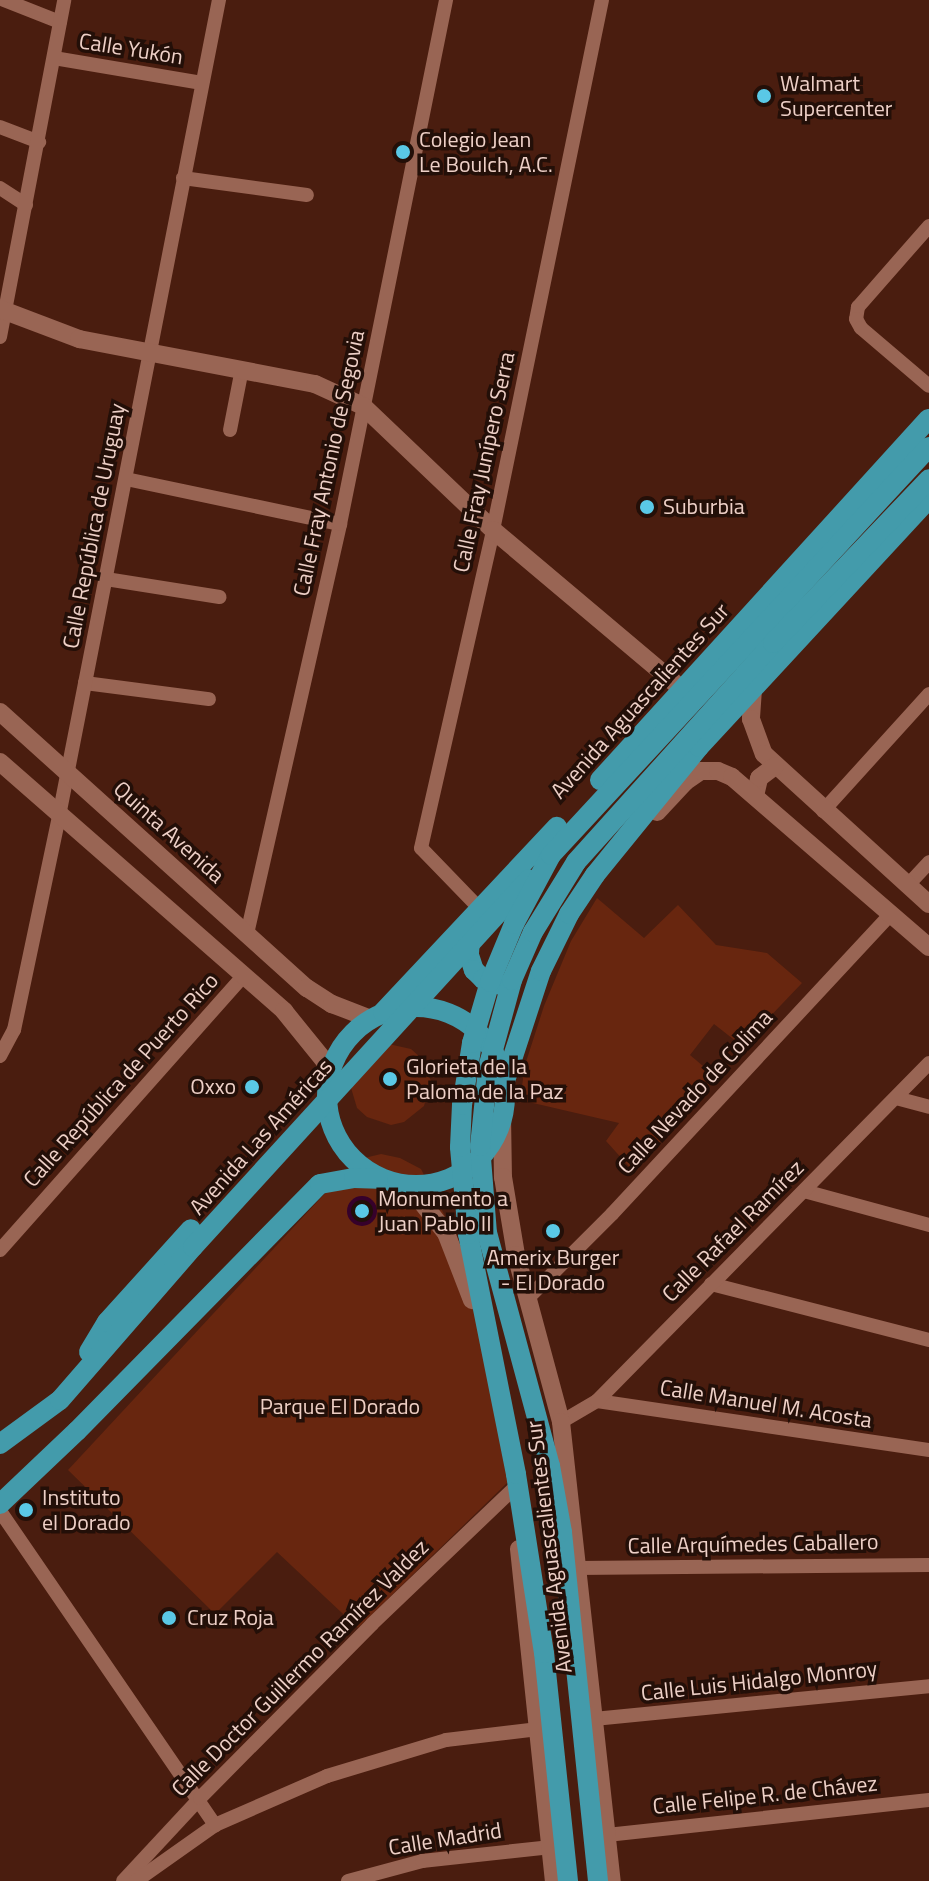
<!DOCTYPE html>
<html>
<head>
<meta charset="utf-8">
<style>
  body { margin:0 }
  #map { position:relative; width:929px; height:1881px; overflow:hidden; background:#4a1d0f; font-family:"Titillium Web",sans-serif }
  div>[style] { position:absolute }
  [style*='--x'] { left:calc(var(--x)*1px); top:calc(var(--y)*1px); width:calc(var(--w)*1px); rotate:calc(var(--a)*1deg) }
  .green>* { inset:0; background:#68260f }
  .water>* { inset:0; background:#36012b }
  .round { border-radius:50% }
  .minor>* { height:14px; margin:-7px; padding:0 7px; transform-origin:7px; border-radius:7px; background:#996554 }
  .tertiary>* { height:18px; margin:-9px; padding:0 9px; transform-origin:9px; border-radius:9px; background:#996554 }
  .primary>* { height:20px; margin:-10px; padding:0 10px; transform-origin:10px; border-radius:10px; background:#439bab }
  .primary>.ring { margin:-10px; padding:0; box-sizing:content-box; background:none; border:20px solid #439bab; border-radius:50% }
  .dots>* { width:22px; height:22px; translate:-50% -50%; box-sizing:border-box; border:4px solid #230f08; border-radius:50% }
  span { translate:-50% -50%; white-space:nowrap; text-align:center; line-height:1.15; -webkit-text-stroke:7px #230f08; paint-order:stroke }
  .street-label { font-size:22px; color:#eed0c7 }
  .poi-label { font-size:22px; color:#eed0c7 }
  .left { translate:0 -50%; text-align:left }
  .right { translate:-100% -50%; text-align:right }
  .park-label { font-size:22px; color:#eecec3 }
</style>
</head>
<body>
<div id="map">
  <div class="green">
    <div style="clip-path:polygon(597px 898px,644px 938px,678px 905px,716px 945px,767px 953px,802px 983px,742px 1046px,714px 1024px,690px 1055px,716px 1077px,634px 1172px,606px 1141px,619px 1123px,520px 1100px,525px 1065px,544px 1006px,571px 941px)"></div>
    <div style="clip-path:polygon(384px 1043px,411px 1049px,421px 1058px,431px 1081px,424px 1106px,404px 1122px,391px 1125px,367px 1117px,357px 1108px,349px 1081px)"></div>
    <div style="clip-path:polygon(381px 1154px,400px 1158px,421px 1169px,470px 1265px,510px 1480px,358px 1628px,277px 1552px,215px 1614px,68px 1470px,356px 1160px)"></div>
  </div>
  <div class="water">
    <div class="round" style="left:347px;top:1196px;width:30px;height:30px"></div>
  </div>
  <div class="minor">
    <div style="--x:4;--y:0;--w:60;--a:21.4"></div>
    <div style="--x:54;--y:58;--w:150;--a:9.6"></div>
    <div style="--x:0;--y:127;--w:42;--a:21"></div>
    <div style="--x:183;--y:178;--w:125;--a:7.8"></div>
    <div style="--x:0;--y:188;--w:31;--a:33"></div>
    <div style="--x:929;--y:226;--w:108;--a:131.2"></div>
    <div style="--x:858;--y:307;--w:12;--a:99"></div>
    <div style="--x:856;--y:319;--w:10;--a:61"></div>
    <div style="--x:861;--y:328;--w:89;--a:40.5"></div>
    <div style="--x:0;--y:337;--w:343;--a:-79.2"></div>
    <div style="--x:230;--y:430;--w:62;--a:-78.9"></div>
    <div style="--x:126;--y:479;--w:219;--a:11.9"></div>
    <div style="--x:106;--y:579;--w:115;--a:9"></div>
    <div style="--x:85;--y:683;--w:125;--a:7.4"></div>
    <div style="--x:823;--y:811;--w:158;--a:-47.8"></div>
    <div style="--x:907;--y:886;--w:33;--a:-47"></div>
    <div style="--x:481;--y:910;--w:86;--a:-134.1"></div>
    <div style="--x:421;--y:848;--w:326;--a:-77.2"></div>
    <div style="--x:493;--y:530;--w:541;--a:-78.38"></div>
    <div style="--x:247;--y:934;--w:420;--a:-77.2"></div>
    <div style="--x:340;--y:524;--w:535;--a:-78.56"></div>
    <div style="--x:0;--y:1056;--w:30;--a:-62"></div>
    <div style="--x:14;--y:1030;--w:219;--a:-78.1"></div>
    <div style="--x:59;--y:816;--w:832;--a:-78.91"></div>
    <div style="--x:896;--y:1098;--w:34;--a:15"></div>
    <div style="--x:804;--y:1191;--w:130;--a:15.2"></div>
    <div style="--x:0;--y:1250;--w:366;--a:-48.4"></div>
    <div style="--x:711;--y:1284;--w:225;--a:14.4"></div>
    <div style="--x:528;--y:1298;--w:119;--a:-45"></div>
    <div style="--x:612;--y:1214;--w:410;--a:-47.1"></div>
    <div style="--x:597;--y:1401;--w:336;--a:8.4"></div>
    <div style="--x:561;--y:1422;--w:42;--a:-30.3"></div>
    <div style="--x:597;--y:1401;--w:474;--a:-45.5"></div>
    <div style="--x:0;--y:1511;--w:381;--a:55.6"></div>
    <div style="--x:577;--y:1568;--w:352;--a:-0.5"></div>
    <div style="--x:594;--y:1719;--w:337;--a:-5.6"></div>
    <div style="--x:607;--y:1835;--w:324;--a:-6.2"></div>
    <div style="--x:123;--y:1881;--w:113;--a:-47.1"></div>
    <div style="--x:200;--y:1798;--w:245;--a:-45.3"></div>
    <div style="--x:372;--y:1624;--w:194;--a:-43.7"></div>
    <div style="--x:136;--y:1881;--w:97;--a:-35.3"></div>
    <div style="--x:215;--y:1825;--w:122;--a:-23.6"></div>
    <div style="--x:327;--y:1776;--w:124;--a:-16.8"></div>
    <div style="--x:446;--y:1740;--w:93;--a:-6.8"></div>
    <div style="--x:348;--y:1881;--w:77;--a:-15.1"></div>
    <div style="--x:422;--y:1861;--w:130;--a:-6.2"></div>
  </div>
  <div class="tertiary">
    <div style="--x:0;--y:309;--w:85;--a:20.8"></div>
    <div style="--x:79;--y:339;--w:240;--a:10.8"></div>
    <div style="--x:315;--y:384;--w:53;--a:24.6"></div>
    <div style="--x:363;--y:406;--w:180;--a:43.6"></div>
    <div style="--x:493;--y:530;--w:247;--a:40.1"></div>
    <div style="--x:753;--y:689;--w:30;--a:94"></div>
    <div style="--x:751;--y:719;--w:37;--a:70"></div>
    <div style="--x:764;--y:754;--w:223;--a:42.3"></div>
    <div style="--x:0;--y:712;--w:413;--a:42"></div>
    <div style="--x:307;--y:988;--w:30;--a:33"></div>
    <div style="--x:332;--y:1004;--w:42;--a:21"></div>
    <div style="--x:0;--y:762;--w:378;--a:41.2"></div>
    <div style="--x:284;--y:1011;--w:75;--a:51"></div>
    <div style="--x:755;--y:796;--w:18;--a:-77"></div>
    <div style="--x:759;--y:778;--w:20;--a:-37"></div>
    <div style="--x:657;--y:812;--w:41;--a:-47"></div>
    <div style="--x:685;--y:782;--w:19;--a:-35"></div>
    <div style="--x:701;--y:771;--w:17;--a:0"></div>
    <div style="--x:718;--y:771;--w:15;--a:23"></div>
    <div style="--x:732;--y:777;--w:260;--a:40.8"></div>
    <div style="--x:502;--y:1116;--w:61;--a:89.1"></div>
    <div style="--x:503;--y:1177;--w:79;--a:80.5"></div>
    <div style="--x:516;--y:1255;--w:173;--a:74.9"></div>
    <div style="--x:561;--y:1422;--w:462;--a:83.7"></div>
    <div style="--x:408;--y:1185;--w:61;--a:51.6"></div>
    <div style="--x:446;--y:1233;--w:72;--a:68.8"></div>
    <div style="--x:519;--y:1549;--w:334;--a:84"></div>
  </div>
  <div class="primary">
    <div style="--x:600;--y:780;--w:488;--a:-47.7"></div>
    <div style="--x:470;--y:939;--w:16;--a:94"></div>
    <div style="--x:469;--y:955;--w:16;--a:72"></div>
    <div style="--x:474;--y:970;--w:13;--a:45"></div>
    <div style="--x:483;--y:979;--w:19;--a:18"></div>
    <div class="ring" style="left:327px;top:1007px;width:158px;height:158px"></div>
    <div style="--x:383;--y:1012;--w:254;--a:-46.8"></div>
    <div style="--x:504;--y:1084;--w:119;--a:-71.9"></div>
    <div style="--x:541;--y:971;--w:64;--a:-63.8"></div>
    <div style="--x:569;--y:914;--w:47;--a:-56.3"></div>
    <div style="--x:595;--y:875;--w:165;--a:-50.9"></div>
    <div style="--x:699;--y:747;--w:338;--a:-47.2"></div>
    <div style="--x:89;--y:1352;--w:35;--a:-59"></div>
    <div style="--x:107;--y:1322;--w:125;--a:-47.9"></div>
    <div style="--x:0;--y:1444;--w:74;--a:-36.3"></div>
    <div style="--x:60;--y:1400;--w:203;--a:-49"></div>
    <div style="--x:193;--y:1247;--w:498;--a:-47.6"></div>
    <div style="--x:0;--y:1504;--w:106;--a:-43.5"></div>
    <div style="--x:77;--y:1431;--w:346;--a:-45.5"></div>
    <div style="--x:320;--y:1184;--w:35;--a:-10"></div>
    <div style="--x:354;--y:1178;--w:24;--a:2"></div>
    <div style="--x:568;--y:1881;--w:229;--a:-96"></div>
    <div style="--x:544;--y:1653;--w:181;--a:-98.9"></div>
    <div style="--x:516;--y:1474;--w:245;--a:-101.3"></div>
    <div style="--x:468;--y:1234;--w:87;--a:-95.3"></div>
    <div style="--x:460;--y:1147;--w:42;--a:-87.3"></div>
    <div style="--x:462;--y:1105;--w:63;--a:-80.8"></div>
    <div style="--x:472;--y:1043;--w:64;--a:-73.6"></div>
    <div style="--x:490;--y:982;--w:63;--a:-67.5"></div>
    <div style="--x:514;--y:924;--w:78;--a:-61.8"></div>
    <div style="--x:551;--y:855;--w:556;--a:-47.19"></div>
    <div style="--x:598;--y:1881;--w:351;--a:-95.9"></div>
    <div style="--x:562;--y:1532;--w:67;--a:-100.3"></div>
    <div style="--x:550;--y:1466;--w:241;--a:-105.1"></div>
    <div style="--x:487;--y:1233;--w:87;--a:-94.6"></div>
    <div style="--x:480;--y:1146;--w:78;--a:-84.1"></div>
    <div style="--x:488;--y:1068;--w:91;--a:-74.7"></div>
    <div style="--x:512;--y:980;--w:52;--a:-66.4"></div>
    <div style="--x:533;--y:932;--w:82;--a:-58.4"></div>
    <div style="--x:576;--y:862;--w:295;--a:-48"></div>
    <div style="--x:773;--y:643;--w:226;--a:-46.4"></div>
  </div>
  <div class="dots">
    <div style="left:764px;top:96px;background:#5ac8e6"></div>
    <div style="left:403px;top:152px;background:#5ac8e6"></div>
    <div style="left:647px;top:507px;background:#5ac8e6"></div>
    <div style="left:390px;top:1079px;background:#5ac8e6"></div>
    <div style="left:252px;top:1087px;background:#5ac8e6"></div>
    <div style="left:362px;top:1211px;background:#5ac8e6"></div>
    <div style="left:553px;top:1231px;background:#5ac8e6"></div>
    <div style="left:26px;top:1510px;background:#5ac8e6"></div>
    <div style="left:169px;top:1618px;background:#5ac8e6"></div>
  </div>
  <div class="street-label">
    <span style="left:131px;top:49px;rotate:9deg">Calle Yukón</span>
    <span style="left:484px;top:462px;rotate:-78deg">Calle Fray Junípero Serra</span>
    <span style="left:329px;top:463px;rotate:-78deg">Calle Fray Antonio de Segovia</span>
    <span style="left:94px;top:526px;rotate:-79deg">Calle República de Uruguay</span>
    <span style="left:640px;top:701px;rotate:-48deg">Avenida Aguascalientes Sur</span>
    <span style="left:169px;top:832px;rotate:42deg">Quinta Avenida</span>
    <span style="left:121px;top:1080px;rotate:-48deg">Calle República de Puerto Rico</span>
    <span style="left:695px;top:1092px;rotate:-47deg">Calle Nevado de Colima</span>
    <span style="left:261px;top:1137px;rotate:-48deg">Avenida Las Américas</span>
    <span style="left:733px;top:1231px;rotate:-45deg">Calle Rafael Ramírez</span>
    <span style="left:766px;top:1404px;rotate:9deg">Calle Manuel M. Acosta</span>
    <span style="left:753px;top:1544px;rotate:-1deg">Calle Arquímedes Caballero</span>
    <span style="left:549px;top:1547px;rotate:-97deg">Avenida Aguascalientes Sur</span>
    <span style="left:300px;top:1668px;rotate:-45deg">Calle Doctor Guillermo Ramírez Valdez</span>
    <span style="left:759px;top:1681px;rotate:-6deg">Calle Luis Hidalgo Monroy</span>
    <span style="left:765px;top:1795px;rotate:-6deg">Calle Felipe R. de Chávez</span>
    <span style="left:445px;top:1839px;rotate:-9deg">Calle Madrid</span>
  </div>
  <div class="poi-label">
    <span class="left" style="left:780px;top:96px">Walmart<br>Supercenter</span>
    <span class="left" style="left:419px;top:152px">Colegio Jean<br>Le Boulch, A.C.</span>
    <span class="left" style="left:663px;top:507px">Suburbia</span>
    <span class="left" style="left:406px;top:1079px">Glorieta de la<br>Paloma de la Paz</span>
    <span class="right" style="left:236px;top:1087px">Oxxo</span>
    <span class="left" style="left:378px;top:1211px">Monumento a<br>Juan Pablo II</span>
    <span style="left:553px;top:1270px">Amerix Burger<br>- El Dorado</span>
    <span class="left" style="left:42px;top:1510px">Instituto<br>el Dorado</span>
    <span class="left" style="left:187px;top:1618px">Cruz Roja</span>
  </div>
  <div class="park-label">
    <span style="left:340px;top:1407px">Parque El Dorado</span>
  </div>
</div>
</body>
</html>
